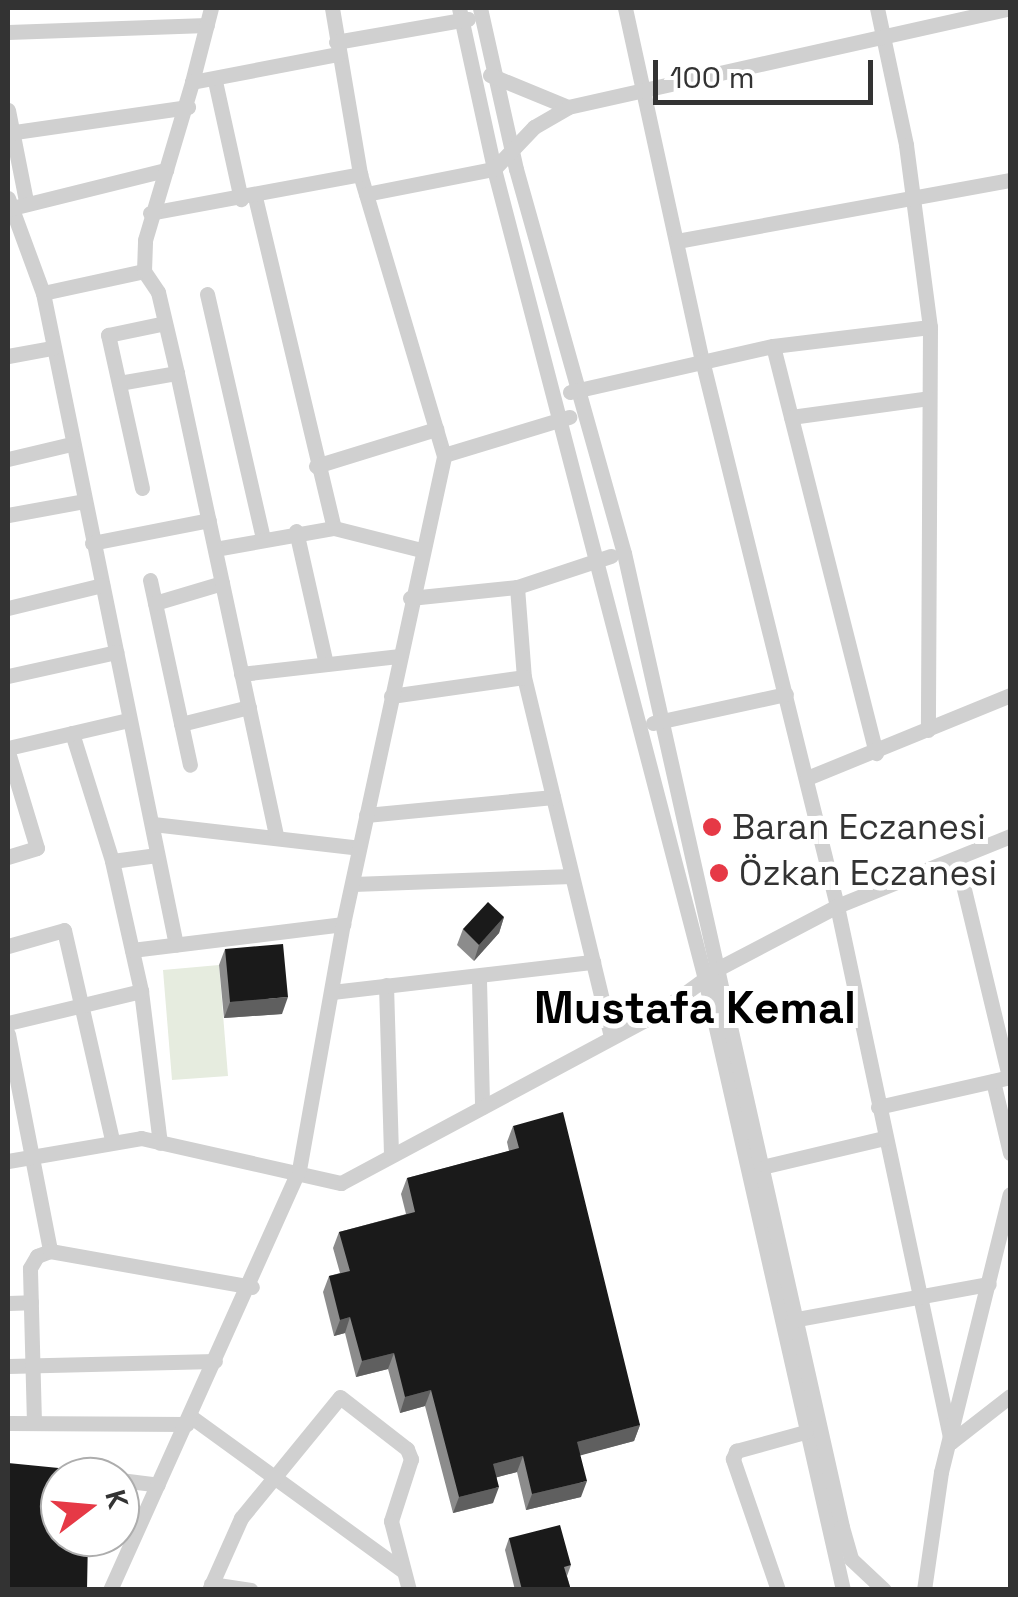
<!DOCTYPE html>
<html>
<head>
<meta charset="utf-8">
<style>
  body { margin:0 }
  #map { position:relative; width:1018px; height:1597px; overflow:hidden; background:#fff; font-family:"Space Grotesk",sans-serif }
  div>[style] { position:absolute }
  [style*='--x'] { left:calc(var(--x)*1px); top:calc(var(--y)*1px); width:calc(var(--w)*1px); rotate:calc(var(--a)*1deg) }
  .green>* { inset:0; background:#e6ecdf }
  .minor>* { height:15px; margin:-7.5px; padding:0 7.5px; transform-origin:7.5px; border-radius:7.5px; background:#d0d0d0 }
  .wall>* { inset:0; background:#8c8c8c }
  .shaded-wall>* { inset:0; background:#5f5f5f }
  .building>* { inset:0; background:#1a1a1a }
  .dots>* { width:28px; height:28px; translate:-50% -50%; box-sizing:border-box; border:5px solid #fff; border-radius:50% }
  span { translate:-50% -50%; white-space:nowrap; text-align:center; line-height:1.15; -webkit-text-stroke:10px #fff; paint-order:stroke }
  .poi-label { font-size:35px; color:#333 }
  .left { translate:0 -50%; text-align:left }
  .district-label { font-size:45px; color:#000; font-weight:700 }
  .frame { position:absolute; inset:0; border:10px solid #333; pointer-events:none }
  .north { position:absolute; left:40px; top:1457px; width:100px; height:100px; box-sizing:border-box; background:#fff; border:2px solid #adadad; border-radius:50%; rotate:74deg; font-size:28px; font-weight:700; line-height:40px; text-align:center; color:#333 }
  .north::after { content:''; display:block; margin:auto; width:35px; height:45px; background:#e63946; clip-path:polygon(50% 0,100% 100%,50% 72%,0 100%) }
  .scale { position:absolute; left:653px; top:60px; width:220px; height:45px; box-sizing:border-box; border:5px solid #333; border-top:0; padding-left:12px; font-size:30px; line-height:35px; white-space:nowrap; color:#333; -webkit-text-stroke:8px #fff; paint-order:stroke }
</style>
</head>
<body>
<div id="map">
  <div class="green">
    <div style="clip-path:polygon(219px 965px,228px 1076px,172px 1080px,163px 970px)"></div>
  </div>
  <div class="minor">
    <div style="--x:332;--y:8;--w:168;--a:80.4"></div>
    <div style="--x:360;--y:174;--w:293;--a:73.4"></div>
    <div style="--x:444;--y:455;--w:131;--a:-16.9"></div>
    <div style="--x:459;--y:8;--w:165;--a:77.7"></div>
    <div style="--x:494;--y:169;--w:837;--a:75.4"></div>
    <div style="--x:705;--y:979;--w:626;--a:77.27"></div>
    <div style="--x:480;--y:8;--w:165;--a:77.4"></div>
    <div style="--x:516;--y:169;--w:399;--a:74.3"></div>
    <div style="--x:624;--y:553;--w:998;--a:77.38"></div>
    <div style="--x:842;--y:1527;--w:33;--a:74"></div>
    <div style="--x:851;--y:1559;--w:45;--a:43.2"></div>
    <div style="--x:625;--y:8;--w:360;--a:77.7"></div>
    <div style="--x:702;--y:360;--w:562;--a:76.11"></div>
    <div style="--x:837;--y:906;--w:548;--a:77.99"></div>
    <div style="--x:951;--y:1442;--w:75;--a:-37.9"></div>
    <div style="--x:877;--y:8;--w:140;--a:78"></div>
    <div style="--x:906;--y:145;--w:184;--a:82.5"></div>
    <div style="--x:930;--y:327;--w:403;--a:90.3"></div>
    <div style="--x:8;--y:32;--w:199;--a:-2"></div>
    <div style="--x:336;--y:42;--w:134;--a:-9.9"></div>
    <div style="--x:490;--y:75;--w:84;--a:22.3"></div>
    <div style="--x:215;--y:81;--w:121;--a:77.6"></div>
    <div style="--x:192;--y:82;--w:76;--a:-75.6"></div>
    <div style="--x:8;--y:110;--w:93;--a:78.8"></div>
    <div style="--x:8;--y:133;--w:182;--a:-8.2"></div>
    <div style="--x:366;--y:194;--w:130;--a:-11.1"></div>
    <div style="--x:494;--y:169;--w:58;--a:-46.4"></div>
    <div style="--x:534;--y:127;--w:39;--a:-30"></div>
    <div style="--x:568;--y:107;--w:453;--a:-12.6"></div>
    <div style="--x:255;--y:197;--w:340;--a:76.6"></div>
    <div style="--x:8;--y:198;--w:101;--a:69.8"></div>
    <div style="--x:43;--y:293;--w:665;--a:78.47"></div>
    <div style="--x:8;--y:209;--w:163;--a:-13.9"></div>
    <div style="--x:150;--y:213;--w:214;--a:-10.5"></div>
    <div style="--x:677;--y:241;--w:339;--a:-10.4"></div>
    <div style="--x:43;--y:293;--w:103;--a:-12.3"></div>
    <div style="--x:207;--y:294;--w:250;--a:77.1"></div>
    <div style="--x:773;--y:346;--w:420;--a:75.8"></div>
    <div style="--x:8;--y:356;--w:45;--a:-10.3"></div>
    <div style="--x:119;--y:383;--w:59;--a:-9.8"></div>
    <div style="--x:570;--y:392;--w:208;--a:-12.8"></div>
    <div style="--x:773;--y:346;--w:158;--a:-6.9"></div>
    <div style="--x:791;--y:417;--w:139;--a:-7.8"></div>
    <div style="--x:8;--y:459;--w:65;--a:-13.4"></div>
    <div style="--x:316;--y:466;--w:126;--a:-17.1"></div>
    <div style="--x:142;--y:488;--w:157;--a:-102.5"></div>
    <div style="--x:108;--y:335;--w:58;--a:-11.9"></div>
    <div style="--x:8;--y:515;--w:77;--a:-10.4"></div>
    <div style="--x:296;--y:531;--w:136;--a:77.3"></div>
    <div style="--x:92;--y:543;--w:119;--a:-11.1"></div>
    <div style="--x:215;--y:549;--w:121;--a:-10"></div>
    <div style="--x:334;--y:528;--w:90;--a:14.2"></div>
    <div style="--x:150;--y:580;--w:189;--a:77.8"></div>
    <div style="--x:517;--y:587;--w:90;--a:85.6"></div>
    <div style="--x:524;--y:677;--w:370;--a:76.4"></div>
    <div style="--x:410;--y:598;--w:108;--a:-5.9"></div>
    <div style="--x:517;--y:587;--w:99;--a:-18.3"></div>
    <div style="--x:155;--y:603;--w:70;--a:-16.6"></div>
    <div style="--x:8;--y:608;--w:97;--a:-13.7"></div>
    <div style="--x:241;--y:674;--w:160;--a:-6.5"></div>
    <div style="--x:8;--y:676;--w:111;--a:-12.5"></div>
    <div style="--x:391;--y:696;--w:134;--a:-8.1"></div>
    <div style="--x:653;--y:723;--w:136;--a:-12.3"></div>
    <div style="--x:181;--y:724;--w:70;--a:-14"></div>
    <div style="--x:72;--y:733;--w:134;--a:72.6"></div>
    <div style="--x:8;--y:748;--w:123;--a:-13.1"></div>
    <div style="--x:8;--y:752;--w:100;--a:73.2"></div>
    <div style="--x:37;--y:848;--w:30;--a:163"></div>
    <div style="--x:807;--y:778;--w:219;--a:-22.2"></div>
    <div style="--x:366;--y:815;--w:188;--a:-5.5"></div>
    <div style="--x:153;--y:824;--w:207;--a:6.6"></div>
    <div style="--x:276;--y:835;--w:472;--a:-102.1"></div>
    <div style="--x:177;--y:373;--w:83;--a:-103.2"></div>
    <div style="--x:158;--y:292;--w:25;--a:-124"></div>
    <div style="--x:144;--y:271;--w:31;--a:-88"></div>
    <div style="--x:145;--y:240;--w:165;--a:-73.4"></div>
    <div style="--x:192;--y:82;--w:149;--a:-10.9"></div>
    <div style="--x:157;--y:855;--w:45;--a:172.4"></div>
    <div style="--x:112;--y:861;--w:133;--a:77.4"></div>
    <div style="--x:141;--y:991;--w:153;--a:82.9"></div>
    <div style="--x:957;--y:860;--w:223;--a:76.5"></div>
    <div style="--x:353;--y:884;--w:219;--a:-2.1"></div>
    <div style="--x:8;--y:946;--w:58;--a:-15.9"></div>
    <div style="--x:64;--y:930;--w:215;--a:77.1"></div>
    <div style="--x:132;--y:950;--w:213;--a:-7"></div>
    <div style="--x:479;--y:980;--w:127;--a:88.6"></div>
    <div style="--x:386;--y:985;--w:170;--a:88.3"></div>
    <div style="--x:332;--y:992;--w:263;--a:-6.6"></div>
    <div style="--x:8;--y:1023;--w:137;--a:-13.5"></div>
    <div style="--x:8;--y:1034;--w:221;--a:79"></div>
    <div style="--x:993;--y:1081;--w:74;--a:76.7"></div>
    <div style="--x:878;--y:1107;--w:135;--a:-12.8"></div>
    <div style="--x:8;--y:1161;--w:135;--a:-9.8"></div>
    <div style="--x:141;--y:1138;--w:205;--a:12.7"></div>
    <div style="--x:341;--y:1183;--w:360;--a:-28.2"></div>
    <div style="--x:658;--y:1013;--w:78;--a:-36.1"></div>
    <div style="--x:721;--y:967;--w:131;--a:-27.7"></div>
    <div style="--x:837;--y:906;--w:187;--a:-22"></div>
    <div style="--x:766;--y:1166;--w:121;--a:-13.3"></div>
    <div style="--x:8;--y:1303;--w:23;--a:-2"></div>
    <div style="--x:792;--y:1320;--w:200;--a:-10.4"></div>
    <div style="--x:8;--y:1366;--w:207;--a:-1.4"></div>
    <div style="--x:190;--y:1416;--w:263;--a:36"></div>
    <div style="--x:8;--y:1423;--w:179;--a:0.3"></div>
    <div style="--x:34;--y:1423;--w:155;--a:-91.5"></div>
    <div style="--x:30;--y:1268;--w:14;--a:-60"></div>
    <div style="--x:37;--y:1256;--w:14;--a:-21"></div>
    <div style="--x:50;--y:1251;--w:205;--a:10.1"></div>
    <div style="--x:71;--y:1473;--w:30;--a:8"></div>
    <div style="--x:120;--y:1480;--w:38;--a:7"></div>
    <div style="--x:211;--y:1584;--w:40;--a:8.5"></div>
    <div style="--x:110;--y:1590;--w:461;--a:-65.8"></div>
    <div style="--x:299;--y:1170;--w:250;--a:-79.9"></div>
    <div style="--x:343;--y:924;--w:480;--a:-77.8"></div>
    <div style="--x:209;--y:1590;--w:79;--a:-66"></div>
    <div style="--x:241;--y:1518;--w:156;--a:-50.7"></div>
    <div style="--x:340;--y:1397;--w:85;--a:37.8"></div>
    <div style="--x:407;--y:1449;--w:11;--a:68"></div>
    <div style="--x:411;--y:1459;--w:65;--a:107.9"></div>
    <div style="--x:391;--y:1521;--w:71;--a:75.4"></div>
    <div style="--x:778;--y:1590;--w:139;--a:-109"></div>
    <div style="--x:733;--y:1459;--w:9;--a:-69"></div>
    <div style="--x:736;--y:1451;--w:72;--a:-15.4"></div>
    <div style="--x:924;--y:1590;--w:119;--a:-81.8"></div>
    <div style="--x:941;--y:1472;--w:286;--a:-76.1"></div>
  </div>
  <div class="wall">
    <div style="clip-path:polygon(504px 917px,499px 933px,474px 961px,457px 945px,463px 929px)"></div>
    <div style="clip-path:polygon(225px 949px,282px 1014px,224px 1018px,219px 965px)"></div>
    <div style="clip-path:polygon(513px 1126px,640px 1425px,634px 1441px,580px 1455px,581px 1497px,526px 1510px,517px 1472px,497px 1477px,493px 1503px,453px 1513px,425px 1406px,400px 1413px,388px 1369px,356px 1377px,345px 1333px,334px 1336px,323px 1292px,329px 1276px,340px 1273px,333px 1248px,339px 1232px,406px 1214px,401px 1194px,407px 1178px,509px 1151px,507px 1142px)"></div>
    <div style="clip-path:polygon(509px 1538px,571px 1565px,567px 1576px,571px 1590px,515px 1590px,505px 1550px)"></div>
  </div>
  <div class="shaded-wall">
    <div style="clip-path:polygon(504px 917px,499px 933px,474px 961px,479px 945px)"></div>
    <div style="clip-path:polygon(288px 997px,282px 1014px,224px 1018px,230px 1002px)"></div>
    <div style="clip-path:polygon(350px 1317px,345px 1333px,334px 1336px,340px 1320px)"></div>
    <div style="clip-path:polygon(394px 1353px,388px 1369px,356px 1377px,362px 1361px)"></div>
    <div style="clip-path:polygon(431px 1390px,425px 1406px,400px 1413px,405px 1397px)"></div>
    <div style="clip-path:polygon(640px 1425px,634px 1441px,571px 1458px,577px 1442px)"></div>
    <div style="clip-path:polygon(523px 1456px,517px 1472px,487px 1480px,493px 1464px)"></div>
    <div style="clip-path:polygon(587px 1481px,581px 1497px,526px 1510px,532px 1494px)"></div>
    <div style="clip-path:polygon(499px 1487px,493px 1503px,453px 1513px,459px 1497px)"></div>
  </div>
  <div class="building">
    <div style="clip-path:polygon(488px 902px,504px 917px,479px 945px,463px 929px)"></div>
    <div style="clip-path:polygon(283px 944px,288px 997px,230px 1002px,225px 949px)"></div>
    <div style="clip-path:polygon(563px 1112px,640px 1425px,577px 1442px,587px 1481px,532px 1494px,523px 1456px,493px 1464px,499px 1487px,459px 1497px,431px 1390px,405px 1397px,394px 1353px,362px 1361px,350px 1317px,340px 1320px,329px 1276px,350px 1271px,339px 1232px,415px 1212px,407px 1178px,519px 1148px,513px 1126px)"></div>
    <div style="clip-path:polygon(8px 1463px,89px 1471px,89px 1477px,60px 1477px,60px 1537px,88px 1537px,87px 1590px,8px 1590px)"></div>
    <div style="clip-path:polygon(560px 1525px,571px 1565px,564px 1567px,571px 1590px,522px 1590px,509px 1538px)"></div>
  </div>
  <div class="dots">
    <div style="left:712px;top:827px;background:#e63946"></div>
    <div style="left:719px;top:873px;background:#e63946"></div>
  </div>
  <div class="poi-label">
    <span class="left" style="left:732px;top:827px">Baran Eczanesi</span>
    <span class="left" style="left:739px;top:873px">Özkan Eczanesi</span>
  </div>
  <div class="district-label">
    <span style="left:695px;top:1008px">Mustafa Kemal</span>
  </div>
  <div class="frame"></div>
  <div class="north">K</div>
  <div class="scale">100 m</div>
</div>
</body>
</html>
